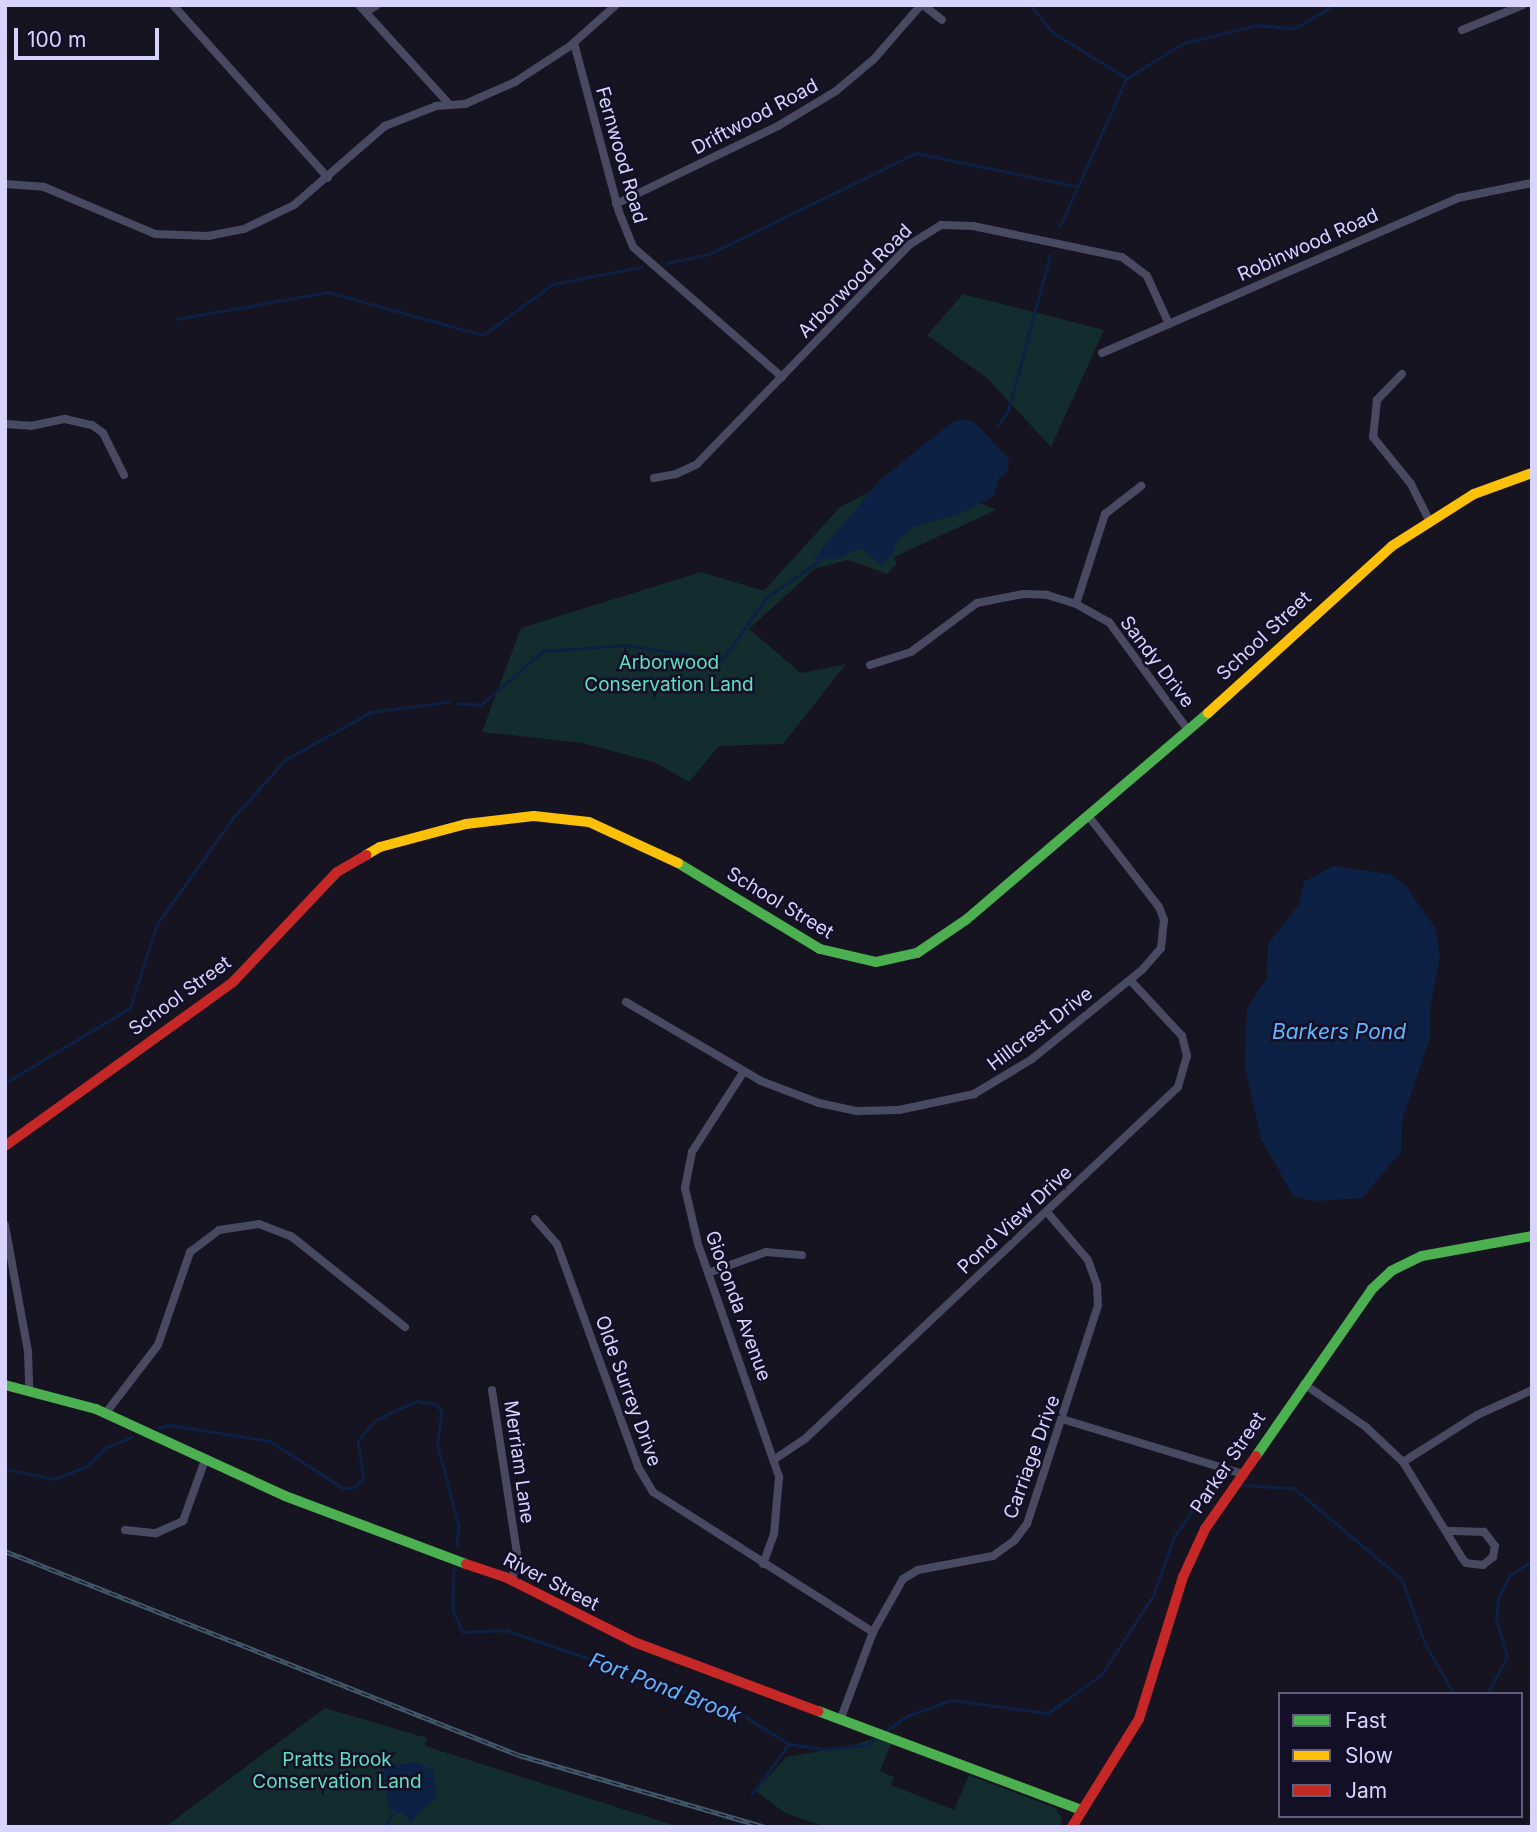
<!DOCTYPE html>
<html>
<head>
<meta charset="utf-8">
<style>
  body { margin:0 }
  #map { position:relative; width:1537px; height:1832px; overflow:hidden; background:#161421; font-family:Inter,sans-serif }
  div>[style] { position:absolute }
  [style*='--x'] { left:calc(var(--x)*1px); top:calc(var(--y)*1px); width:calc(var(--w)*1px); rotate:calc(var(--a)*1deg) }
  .green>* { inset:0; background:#132c2d }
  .water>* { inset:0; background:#0d2144 }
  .stream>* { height:2.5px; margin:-1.25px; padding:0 1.25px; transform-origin:1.25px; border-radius:1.25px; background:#0d2144 }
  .street>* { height:8px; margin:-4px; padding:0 4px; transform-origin:4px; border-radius:4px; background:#4a4962 }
  .fast>* { height:10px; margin:-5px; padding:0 5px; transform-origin:5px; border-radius:5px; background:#4caf50 }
  .slow>* { height:10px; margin:-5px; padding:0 5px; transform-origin:5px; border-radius:5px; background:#ffc107 }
  .jam>* { height:10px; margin:-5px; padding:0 5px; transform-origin:5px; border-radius:5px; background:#c62828 }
  .rail>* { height:5px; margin-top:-2.5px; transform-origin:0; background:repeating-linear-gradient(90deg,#130f26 0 8px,#43596b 0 16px); box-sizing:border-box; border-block:2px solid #43596b }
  span { translate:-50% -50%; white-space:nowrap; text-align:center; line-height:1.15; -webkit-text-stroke:5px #130f26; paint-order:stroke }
  .street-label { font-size:19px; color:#d9d4ff }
  .park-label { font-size:19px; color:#5fe0c0 }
  .water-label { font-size:21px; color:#62b6ff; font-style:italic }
  .frame { position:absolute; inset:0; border:7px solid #d9d4ff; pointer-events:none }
  .legend { position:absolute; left:1278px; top:1692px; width:245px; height:126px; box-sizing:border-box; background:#130f26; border:2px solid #625e7d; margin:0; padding:9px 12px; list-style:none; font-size:21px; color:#d9d4ff }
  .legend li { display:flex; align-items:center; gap:14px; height:35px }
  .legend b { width:35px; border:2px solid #625e7d }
  .scale { position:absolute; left:14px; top:28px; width:145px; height:32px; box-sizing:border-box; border:4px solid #d9d4ff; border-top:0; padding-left:9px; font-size:21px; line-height:24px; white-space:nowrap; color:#d9d4ff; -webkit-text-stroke:5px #130f26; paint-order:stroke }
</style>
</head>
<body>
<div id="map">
  <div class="green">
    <div style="clip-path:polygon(963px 294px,1104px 330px,1051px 447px,987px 378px,927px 335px)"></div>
    <div style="clip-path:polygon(951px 450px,978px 502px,996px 510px,894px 557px,897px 564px,887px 574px,848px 560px,816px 568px,749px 629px,801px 673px,846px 664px,783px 744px,719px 746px,689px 782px,654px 762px,582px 743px,482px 732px,521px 628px,701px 572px,764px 591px,840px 507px)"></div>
    <div style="clip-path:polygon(325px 1708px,427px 1738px,425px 1746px,679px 1827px,165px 1827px)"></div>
    <div style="clip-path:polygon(874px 1738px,891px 1744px,880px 1771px,894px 1777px,891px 1785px,954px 1810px,969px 1775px,1055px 1808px,1062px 1818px,1059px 1827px,826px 1827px,785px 1813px,756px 1791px,786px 1757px,854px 1745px)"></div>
  </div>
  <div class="water">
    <div style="clip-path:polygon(963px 419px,973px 421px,1009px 459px,1008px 472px,998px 479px,994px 496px,959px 514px,914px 527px,898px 540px,892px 555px,882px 565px,860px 548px,837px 559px,813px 560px,881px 479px,954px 421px)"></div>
    <div style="clip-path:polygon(1333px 866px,1390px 874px,1406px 886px,1436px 929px,1440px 957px,1430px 1008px,1430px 1037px,1402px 1120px,1401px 1152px,1362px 1198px,1316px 1201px,1294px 1197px,1261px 1139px,1245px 1067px,1246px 1023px,1247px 1009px,1267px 978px,1268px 944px,1299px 904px,1304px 882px)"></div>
    <div style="clip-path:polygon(415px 1762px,433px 1770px,438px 1796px,410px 1822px,404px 1814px,389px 1810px,384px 1766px)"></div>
  </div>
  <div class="stream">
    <div style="--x:1031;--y:5;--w:34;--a:52"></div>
    <div style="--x:1052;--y:32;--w:88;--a:31.5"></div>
    <div style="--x:1127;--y:78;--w:67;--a:-31.6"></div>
    <div style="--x:1184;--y:43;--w:75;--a:-13.9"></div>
    <div style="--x:1257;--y:25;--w:38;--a:5"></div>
    <div style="--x:1295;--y:28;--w:45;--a:-30.5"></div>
    <div style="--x:1060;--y:226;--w:161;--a:-65.8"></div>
    <div style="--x:667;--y:263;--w:43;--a:-12.1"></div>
    <div style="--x:709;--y:254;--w:230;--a:-26"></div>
    <div style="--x:916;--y:153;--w:162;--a:11.7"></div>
    <div style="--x:177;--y:319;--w:153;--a:-10.1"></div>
    <div style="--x:328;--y:292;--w:161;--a:15.5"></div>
    <div style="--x:483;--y:335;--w:87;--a:-36.1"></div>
    <div style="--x:553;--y:284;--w:90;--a:-10.9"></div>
    <div style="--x:998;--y:425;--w:17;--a:-54"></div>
    <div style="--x:1008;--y:411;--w:162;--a:-74.9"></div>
    <div style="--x:458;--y:703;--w:23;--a:5"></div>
    <div style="--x:481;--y:705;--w:82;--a:-41.1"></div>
    <div style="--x:543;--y:651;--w:83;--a:-4.1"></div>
    <div style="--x:626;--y:645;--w:97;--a:8.9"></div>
    <div style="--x:722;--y:660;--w:76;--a:-54.6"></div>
    <div style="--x:766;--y:598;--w:65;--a:-34.9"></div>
    <div style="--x:5;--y:1083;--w:146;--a:-31"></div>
    <div style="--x:130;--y:1008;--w:88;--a:-72.2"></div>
    <div style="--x:157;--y:924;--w:130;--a:-54.4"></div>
    <div style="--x:233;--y:818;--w:78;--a:-48.1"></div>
    <div style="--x:285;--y:760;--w:98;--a:-29.2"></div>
    <div style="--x:371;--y:712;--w:78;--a:-7.4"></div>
    <div style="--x:158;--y:1428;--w:11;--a:-15"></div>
    <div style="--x:169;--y:1425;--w:102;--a:9"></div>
    <div style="--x:270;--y:1441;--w:87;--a:32.8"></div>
    <div style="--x:343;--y:1488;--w:12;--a:-5"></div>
    <div style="--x:355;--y:1487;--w:12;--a:-48"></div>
    <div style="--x:363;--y:1478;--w:37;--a:-98"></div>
    <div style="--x:358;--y:1441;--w:26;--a:-51"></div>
    <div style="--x:374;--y:1421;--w:47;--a:-25.5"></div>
    <div style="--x:416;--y:1401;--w:20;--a:9"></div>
    <div style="--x:436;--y:1404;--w:9;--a:49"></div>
    <div style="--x:442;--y:1411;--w:35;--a:97"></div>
    <div style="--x:438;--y:1446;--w:83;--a:75.3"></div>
    <div style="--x:459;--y:1526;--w:19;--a:96"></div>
    <div style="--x:5;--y:1469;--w:51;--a:11.3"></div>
    <div style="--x:55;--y:1479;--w:35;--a:-22"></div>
    <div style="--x:87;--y:1466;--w:25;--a:-45"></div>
    <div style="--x:105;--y:1448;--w:29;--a:-22"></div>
    <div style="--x:1240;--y:1485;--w:54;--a:3.2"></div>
    <div style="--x:1294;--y:1488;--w:141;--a:40.1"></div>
    <div style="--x:1402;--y:1579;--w:68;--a:70.2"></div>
    <div style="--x:1425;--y:1643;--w:59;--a:60.4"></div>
    <div style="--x:454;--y:1568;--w:42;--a:91.4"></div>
    <div style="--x:453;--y:1610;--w:24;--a:66"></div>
    <div style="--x:463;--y:1632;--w:43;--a:-2.7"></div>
    <div style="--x:506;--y:1630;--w:239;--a:19"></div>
    <div style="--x:732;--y:1708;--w:67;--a:32.3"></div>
    <div style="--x:789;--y:1744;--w:37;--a:8"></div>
    <div style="--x:826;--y:1749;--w:41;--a:-5.6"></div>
    <div style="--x:867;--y:1745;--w:14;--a:-36"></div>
    <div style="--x:1487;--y:1694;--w:42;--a:-61.6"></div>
    <div style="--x:1507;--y:1657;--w:40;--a:-106"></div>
    <div style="--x:1496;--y:1619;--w:21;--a:-85"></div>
    <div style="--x:1498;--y:1598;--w:25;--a:-63"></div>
    <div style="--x:1509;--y:1576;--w:27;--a:-33"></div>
    <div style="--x:883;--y:1733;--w:29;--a:-35"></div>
    <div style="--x:907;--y:1716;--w:47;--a:-20"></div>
    <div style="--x:951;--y:1700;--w:98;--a:7.6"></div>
    <div style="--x:1048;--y:1713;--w:65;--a:-35.6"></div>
    <div style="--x:1101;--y:1675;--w:95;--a:-56.6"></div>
    <div style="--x:1153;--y:1596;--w:63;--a:-70.4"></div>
    <div style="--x:1174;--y:1537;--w:42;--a:-55.6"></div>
    <div style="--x:1198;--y:1502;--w:25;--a:-32"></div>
    <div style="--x:752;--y:1794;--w:62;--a:-53.5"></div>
    <div style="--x:384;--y:1827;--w:19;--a:-54"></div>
  </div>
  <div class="street">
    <div style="--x:173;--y:5;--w:232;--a:48.1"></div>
    <div style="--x:359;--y:5;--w:135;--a:47.7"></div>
    <div style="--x:923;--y:5;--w:24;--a:38"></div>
    <div style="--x:366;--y:12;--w:13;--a:-32"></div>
    <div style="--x:1462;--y:30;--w:66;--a:-22.3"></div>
    <div style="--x:574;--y:43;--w:175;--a:75.1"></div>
    <div style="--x:619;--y:212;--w:38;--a:68"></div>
    <div style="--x:633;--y:247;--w:198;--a:41.1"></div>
    <div style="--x:5;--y:184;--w:39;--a:4"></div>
    <div style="--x:44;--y:187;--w:121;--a:22.9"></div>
    <div style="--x:155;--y:234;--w:53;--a:2.2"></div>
    <div style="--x:208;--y:236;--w:37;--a:-11"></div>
    <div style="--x:244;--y:229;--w:55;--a:-25.6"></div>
    <div style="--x:294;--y:205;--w:121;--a:-41"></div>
    <div style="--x:385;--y:126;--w:55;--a:-21.4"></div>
    <div style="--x:436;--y:106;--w:29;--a:-4"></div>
    <div style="--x:465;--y:104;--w:55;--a:-23.7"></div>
    <div style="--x:515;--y:82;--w:66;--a:-33.2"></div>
    <div style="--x:570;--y:46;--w:62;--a:-41.7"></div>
    <div style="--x:616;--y:204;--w:180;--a:-25.7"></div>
    <div style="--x:778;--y:126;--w:68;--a:-31.1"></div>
    <div style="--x:836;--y:91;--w:50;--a:-40.1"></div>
    <div style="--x:874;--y:59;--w:72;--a:-49"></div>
    <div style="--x:1102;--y:353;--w:388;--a:-23.5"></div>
    <div style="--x:1458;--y:198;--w:76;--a:-11.5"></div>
    <div style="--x:1402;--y:374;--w:36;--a:134"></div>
    <div style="--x:1377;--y:400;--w:37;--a:96"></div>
    <div style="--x:1373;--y:437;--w:60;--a:51"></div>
    <div style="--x:1411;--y:484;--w:40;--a:63.4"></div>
    <div style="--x:5;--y:424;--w:26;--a:4"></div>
    <div style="--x:31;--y:426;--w:35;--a:-12"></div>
    <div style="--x:65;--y:419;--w:28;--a:13"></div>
    <div style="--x:92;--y:425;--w:14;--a:36"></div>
    <div style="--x:103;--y:433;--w:47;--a:63.4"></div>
    <div style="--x:654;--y:478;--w:22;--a:-10"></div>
    <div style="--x:676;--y:474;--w:23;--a:-25"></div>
    <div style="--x:697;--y:464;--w:305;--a:-45.9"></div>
    <div style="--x:909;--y:245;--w:38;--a:-32"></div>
    <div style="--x:941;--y:225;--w:32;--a:2"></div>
    <div style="--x:973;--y:226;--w:152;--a:11.8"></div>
    <div style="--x:1122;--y:257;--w:31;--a:37"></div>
    <div style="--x:1147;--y:276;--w:53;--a:65.4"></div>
    <div style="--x:1076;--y:604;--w:95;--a:-72.1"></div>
    <div style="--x:1105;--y:514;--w:46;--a:-37.9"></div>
    <div style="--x:870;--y:665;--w:43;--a:-17.6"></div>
    <div style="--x:911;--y:652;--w:82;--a:-36.6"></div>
    <div style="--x:977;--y:603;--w:47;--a:-11.1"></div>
    <div style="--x:1023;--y:594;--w:24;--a:2"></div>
    <div style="--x:1047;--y:595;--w:30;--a:17"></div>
    <div style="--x:1076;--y:604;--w:38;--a:29"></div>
    <div style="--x:1109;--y:622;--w:134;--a:53.8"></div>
    <div style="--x:626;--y:1002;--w:156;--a:30.3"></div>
    <div style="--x:761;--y:1081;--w:62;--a:20.8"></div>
    <div style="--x:819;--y:1103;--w:40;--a:12"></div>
    <div style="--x:858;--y:1111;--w:41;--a:-1.4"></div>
    <div style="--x:899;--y:1110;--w:77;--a:-12"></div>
    <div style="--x:974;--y:1094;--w:68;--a:-31.1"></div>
    <div style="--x:1032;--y:1059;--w:141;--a:-39"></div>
    <div style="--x:1142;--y:970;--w:29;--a:-49"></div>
    <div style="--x:1161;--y:948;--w:28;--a:-84"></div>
    <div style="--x:1164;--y:920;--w:14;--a:-111"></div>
    <div style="--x:1159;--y:907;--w:113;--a:-127.8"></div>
    <div style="--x:744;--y:1071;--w:96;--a:122.7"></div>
    <div style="--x:692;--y:1152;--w:37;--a:101"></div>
    <div style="--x:685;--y:1188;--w:57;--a:76.9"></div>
    <div style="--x:698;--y:1244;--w:247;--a:70.8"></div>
    <div style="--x:779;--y:1477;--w:57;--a:95"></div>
    <div style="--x:774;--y:1534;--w:32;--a:110"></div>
    <div style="--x:535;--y:1219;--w:33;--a:49"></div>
    <div style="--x:557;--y:1244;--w:237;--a:70"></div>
    <div style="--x:638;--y:1467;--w:29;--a:59"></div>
    <div style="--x:653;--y:1492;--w:261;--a:32.5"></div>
    <div style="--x:5;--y:1225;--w:129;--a:79.7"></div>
    <div style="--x:28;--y:1352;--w:38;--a:88"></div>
    <div style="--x:708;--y:1273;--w:62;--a:-19.9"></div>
    <div style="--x:766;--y:1252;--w:36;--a:5"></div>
    <div style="--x:1304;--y:1384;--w:75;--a:34.7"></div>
    <div style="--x:1366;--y:1427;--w:51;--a:43.4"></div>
    <div style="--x:1403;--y:1462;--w:113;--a:58.4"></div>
    <div style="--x:1462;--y:1558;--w:6;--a:51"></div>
    <div style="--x:1466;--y:1563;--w:17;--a:7"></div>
    <div style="--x:1483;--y:1565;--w:13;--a:-39"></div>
    <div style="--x:1493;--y:1557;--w:11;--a:-80"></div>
    <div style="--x:1495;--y:1546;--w:18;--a:-128"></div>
    <div style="--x:1484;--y:1532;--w:38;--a:-178"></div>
    <div style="--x:492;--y:1390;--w:165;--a:81.3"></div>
    <div style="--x:517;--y:1553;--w:27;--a:100"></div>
    <div style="--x:105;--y:1414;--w:87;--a:-52.5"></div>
    <div style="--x:158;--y:1345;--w:98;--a:-71"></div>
    <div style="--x:190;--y:1252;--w:36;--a:-37"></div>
    <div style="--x:219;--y:1230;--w:40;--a:-8.5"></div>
    <div style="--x:259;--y:1224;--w:34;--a:21"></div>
    <div style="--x:291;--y:1236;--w:146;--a:38.6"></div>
    <div style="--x:1062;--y:1419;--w:186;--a:16.9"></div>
    <div style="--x:775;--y:1459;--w:37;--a:-34"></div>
    <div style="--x:806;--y:1438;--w:511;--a:-43.34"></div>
    <div style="--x:1178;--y:1087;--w:32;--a:-74"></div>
    <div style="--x:1187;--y:1056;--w:21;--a:-104"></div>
    <div style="--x:1182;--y:1036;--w:76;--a:-132.9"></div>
    <div style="--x:1403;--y:1462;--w:88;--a:-32.4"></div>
    <div style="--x:1477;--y:1415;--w:60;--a:-24.4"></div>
    <div style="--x:125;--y:1530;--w:31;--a:6"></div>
    <div style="--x:156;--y:1533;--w:30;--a:-24"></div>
    <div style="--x:183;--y:1521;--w:65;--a:-70.2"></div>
    <div style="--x:841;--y:1718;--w:92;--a:-69.6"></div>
    <div style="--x:873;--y:1632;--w:61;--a:-60.5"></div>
    <div style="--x:903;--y:1579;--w:17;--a:-31"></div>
    <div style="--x:918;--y:1570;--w:76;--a:-10.6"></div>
    <div style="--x:993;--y:1556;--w:26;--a:-36"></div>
    <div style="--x:1014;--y:1541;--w:21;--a:-53"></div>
    <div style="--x:1027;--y:1524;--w:230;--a:-72"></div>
    <div style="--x:1098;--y:1305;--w:20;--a:-93"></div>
    <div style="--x:1097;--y:1285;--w:27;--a:-110"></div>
    <div style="--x:1088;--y:1260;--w:63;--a:-130.5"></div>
  </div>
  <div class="fast">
    <div style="--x:678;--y:863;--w:166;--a:31.2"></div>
    <div style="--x:820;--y:949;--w:57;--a:13.1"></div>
    <div style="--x:876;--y:962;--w:42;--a:-12.4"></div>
    <div style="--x:917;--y:953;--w:60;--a:-34.2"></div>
    <div style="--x:967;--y:919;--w:317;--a:-40.5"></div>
    <div style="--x:5;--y:1385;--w:94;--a:14.8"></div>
    <div style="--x:96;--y:1409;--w:208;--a:24.7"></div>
    <div style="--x:285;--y:1496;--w:193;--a:20.6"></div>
    <div style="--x:1256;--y:1456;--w:203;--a:-55.2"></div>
    <div style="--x:1372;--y:1289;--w:26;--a:-43"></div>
    <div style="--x:1391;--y:1271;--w:34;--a:-26"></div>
    <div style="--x:1422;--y:1256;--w:112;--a:-10.3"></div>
    <div style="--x:818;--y:1711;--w:282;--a:20.6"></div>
  </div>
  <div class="slow">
    <div style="--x:1208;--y:713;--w:248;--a:-42.2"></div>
    <div style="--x:1392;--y:546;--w:97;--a:-32.4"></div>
    <div style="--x:1474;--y:494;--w:62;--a:-19.9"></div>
    <div style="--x:366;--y:855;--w:16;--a:-30"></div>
    <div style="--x:380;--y:847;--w:89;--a:-15"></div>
    <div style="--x:466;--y:824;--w:68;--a:-6.7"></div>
    <div style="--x:534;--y:816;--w:55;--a:6.2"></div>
    <div style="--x:589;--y:822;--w:98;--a:24.7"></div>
  </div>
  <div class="jam">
    <div style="--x:5;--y:1146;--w:281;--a:-35.7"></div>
    <div style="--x:233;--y:982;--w:151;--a:-46.6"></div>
    <div style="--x:337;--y:872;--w:34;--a:-30"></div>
    <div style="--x:466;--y:1564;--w:41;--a:18.4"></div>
    <div style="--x:505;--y:1577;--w:144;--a:26.7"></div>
    <div style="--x:634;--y:1642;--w:197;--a:20.6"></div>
    <div style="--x:1072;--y:1827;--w:127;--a:-58.2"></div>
    <div style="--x:1139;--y:1719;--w:149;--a:-72.8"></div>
    <div style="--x:1183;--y:1577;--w:53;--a:-65.4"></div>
    <div style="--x:1205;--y:1529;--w:89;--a:-55.1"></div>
  </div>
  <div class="rail">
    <div style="--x:5;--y:1551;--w:553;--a:21.65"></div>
    <div style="--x:519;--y:1755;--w:256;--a:16.3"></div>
  </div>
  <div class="street-label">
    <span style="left:755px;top:117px;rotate:-28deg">Driftwood Road</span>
    <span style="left:621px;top:155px;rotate:74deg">Fernwood Road</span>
    <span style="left:1308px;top:245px;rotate:-24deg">Robinwood Road</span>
    <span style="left:855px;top:281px;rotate:-45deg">Arborwood Road</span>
    <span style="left:1264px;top:636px;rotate:-43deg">School Street</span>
    <span style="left:1157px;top:662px;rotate:53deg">Sandy Drive</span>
    <span style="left:780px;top:903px;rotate:31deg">School Street</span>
    <span style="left:180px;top:996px;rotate:-36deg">School Street</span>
    <span style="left:1040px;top:1029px;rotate:-37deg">Hillcrest Drive</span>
    <span style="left:1015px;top:1220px;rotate:-43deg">Pond View Drive</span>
    <span style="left:738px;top:1306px;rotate:70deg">Gioconda Avenue</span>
    <span style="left:628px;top:1391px;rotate:70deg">Olde Surrey Drive</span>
    <span style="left:1032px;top:1457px;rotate:-70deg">Carriage Drive</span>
    <span style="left:519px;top:1462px;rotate:82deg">Merriam Lane</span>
    <span style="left:1228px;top:1463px;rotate:-56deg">Parker Street</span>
    <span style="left:551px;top:1582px;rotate:27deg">River Street</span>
  </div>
  <div class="park-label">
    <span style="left:669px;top:674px">Arborwood<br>Conservation Land</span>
    <span style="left:337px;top:1771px">Pratts Brook<br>Conservation Land</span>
  </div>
  <div class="water-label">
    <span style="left:1339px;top:1032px">Barkers Pond</span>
    <span style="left:665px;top:1688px;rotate:21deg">Fort Pond Brook</span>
  </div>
  <div class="frame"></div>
  <ul class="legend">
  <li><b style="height:9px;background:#4caf50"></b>Fast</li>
  <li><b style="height:9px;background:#ffc107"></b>Slow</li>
  <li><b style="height:9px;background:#c62828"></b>Jam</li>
  </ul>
  <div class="scale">100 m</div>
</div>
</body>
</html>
